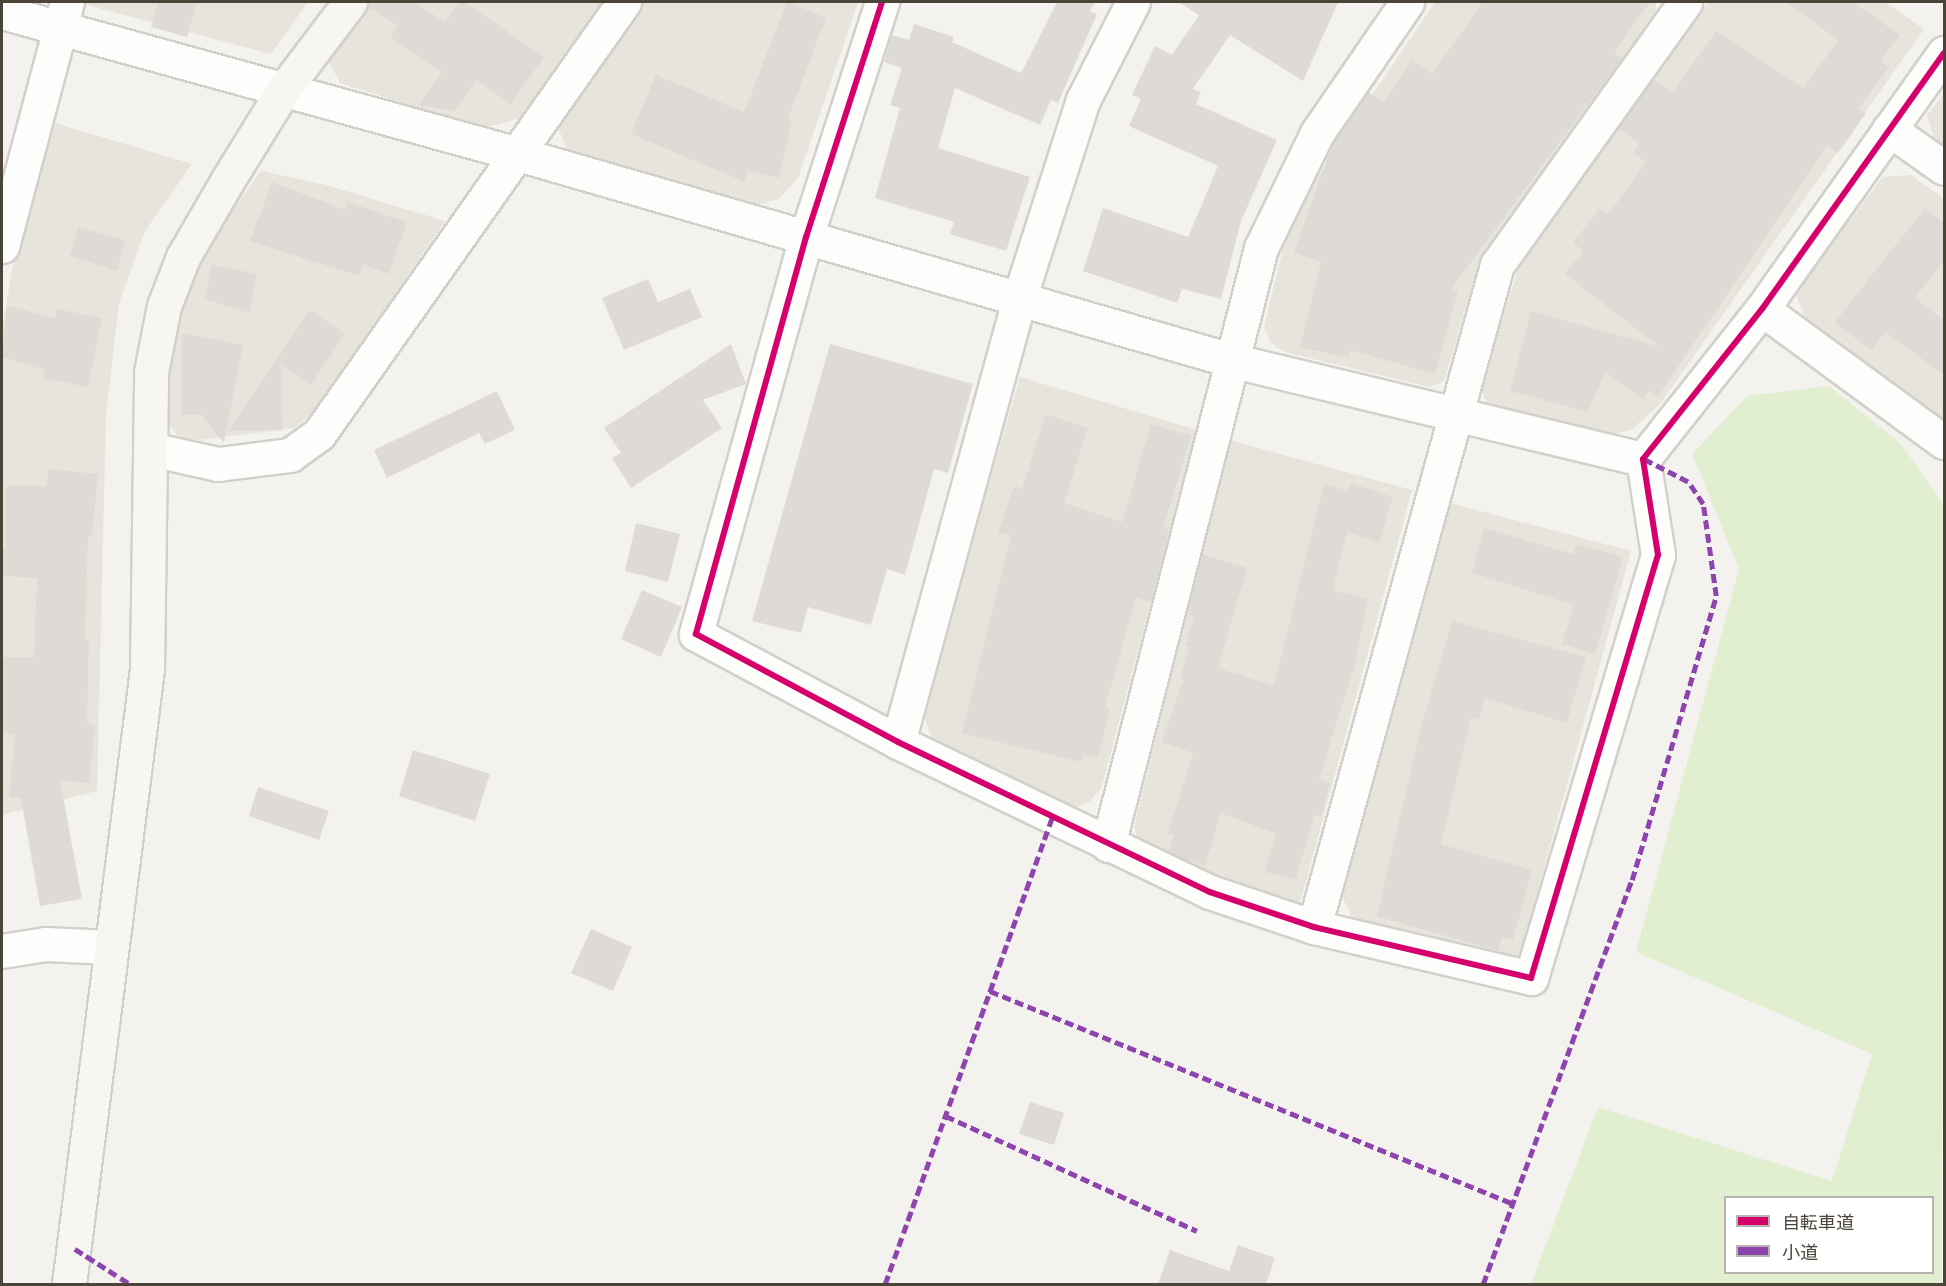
<!DOCTYPE html>
<html>
<head>
<meta charset="utf-8">
<style>
  body { margin:0 }
  #map { position:relative; width:1946px; height:1286px; overflow:hidden; background:#f4f2ee; font-family:"IBM Plex Sans","Noto Sans JP",sans-serif }
  div>[style] { position:absolute }
  [style*='--x'] { left:calc(var(--x)*1px); top:calc(var(--y)*1px); width:calc(var(--w)*1px); rotate:calc(var(--a)*1deg) }
  .residential>* { inset:0; background:#e7e4dc }
  .green>* { inset:0; background:#e1eecf }
  .building>* { inset:0; background:#dedbd6 }
  .roads { filter:drop-shadow(2px 0 #d2d0cb) drop-shadow(-2px 0 #d2d0cb) drop-shadow(0 2px #d2d0cb) drop-shadow(0 -2px #d2d0cb) }
  .street>* { height:33px; margin:-16.5px; padding:0 16.5px; transform-origin:16.5px; border-radius:16.5px; background:#fdfdfc }
  .secondary>* { height:33px; margin:-16.5px; padding:0 16.5px; transform-origin:16.5px; border-radius:16.5px; background:#f7f6f1 }
  .quiet>* { height:4.5px; margin-top:-2.25px; transform-origin:0; background:repeating-linear-gradient(90deg,#8e44ad 0 9px,transparent 0 13.5px) }
  .cycleway>* { height:6px; margin:-3px; padding:0 3px; transform-origin:3px; border-radius:3px; background:#d6006c }
  span { translate:-50% -50%; white-space:nowrap; text-align:center; line-height:1.15; -webkit-text-stroke:4.5px #fff; paint-order:stroke }
  .frame { position:absolute; inset:0; border:3px solid #4b4439; pointer-events:none }
  .legend { position:absolute; left:1724px; top:1196px; width:210px; height:78px; box-sizing:border-box; background:#fff; border:2px solid #b7b4b0; margin:0; padding:8px 10px; list-style:none; font-size:18px; color:#4b4439 }
  .legend li { display:flex; align-items:center; gap:12px; height:30px }
  .legend b { width:30px; border:2px solid #b7b4b0 }
</style>
</head>
<body>
<div id="map">
  <div class="residential">
    <div style="clip-path:polygon(88px 2px,308px 2px,271px 54px,87px 5px)"></div>
    <div style="clip-path:polygon(371px 2px,602px 2px,519px 119px,482px 128px,340px 83px,328px 60px)"></div>
    <div style="clip-path:polygon(644px 2px,858px 2px,798px 178px,779px 199px,757px 205px,568px 151px,556px 123px)"></div>
    <div style="clip-path:polygon(1435px 2px,1656px 2px,1656px 10px,1476px 272px,1444px 381px,1429px 387px,1285px 352px,1271px 343px,1264px 327px,1291px 216px)"></div>
    <div style="clip-path:polygon(1708px 2px,1885px 2px,1924px 29px,1660px 404px,1632px 429px,1599px 439px,1488px 406px,1481px 389px,1519px 266px)"></div>
    <div style="clip-path:polygon(1944px 93px,1944px 151px,1937px 146px,1927px 116px)"></div>
    <div style="clip-path:polygon(55px 123px,192px 164px,145px 231px,119px 303px,106px 415px,97px 791px,2px 815px,2px 332px,15px 251px)"></div>
    <div style="clip-path:polygon(261px 171px,326px 185px,445px 221px,316px 409px,295px 428px,183px 442px,164px 419px,180px 306px,224px 222px)"></div>
    <div style="clip-path:polygon(1911px 175px,1944px 199px,1944px 428px,1810px 331px,1795px 292px,1883px 177px)"></div>
    <div style="clip-path:polygon(1020px 377px,1197px 430px,1101px 789px,1089px 802px,1068px 810px,932px 739px,923px 713px)"></div>
    <div style="clip-path:polygon(1229px 440px,1412px 490px,1299px 907px,1211px 882px,1140px 847px,1134px 827px)"></div>
    <div style="clip-path:polygon(1450px 503px,1631px 551px,1518px 963px,1354px 922px,1341px 894px)"></div>
  </div>
  <div class="green">
    <div style="clip-path:polygon(evenodd,1829px 386px,1901px 444px,1944px 505px,1942px 1284px,1531px 1284px,1598px 1107px,1832px 1181px,1872px 1054px,1636px 952px,1739px 569px,1692px 454px,1747px 396px,1829px 386px,1726px 1198px,1932px 1198px,1932px 1272px,1726px 1272px,1726px 1198px)"></div>
  </div>
  <div class="building">
    <div style="clip-path:polygon(158px 2px,197px 2px,187px 37px,151px 27px)"></div>
    <div style="clip-path:polygon(368px 2px,414px 2px,445px 22px,460px 2px,465px 2px,544px 57px,511px 104px,476px 80px,454px 111px,419px 105px,442px 72px,390px 37px,398px 26px,368px 6px)"></div>
    <div style="clip-path:polygon(787px 2px,826px 18px,788px 119px,792px 120px,779px 178px,747px 170px,745px 182px,631px 134px,656px 75px,744px 112px)"></div>
    <div style="clip-path:polygon(1057px 2px,1095px 2px,1090px 11px,1097px 14px,1058px 103px,1051px 100px,1040px 125px,955px 88px,938px 148px,1030px 177px,1006px 251px,950px 234px,954px 222px,875px 198px,900px 108px,890px 105px,902px 68px,884px 62px,892px 35px,909px 40px,914px 24px,954px 37px,952px 42px,1021px 73px)"></div>
    <div style="clip-path:polygon(1178px 2px,1338px 2px,1303px 81px,1230px 35px,1193px 89px,1201px 92px,1196px 104px,1277px 140px,1241px 221px,1221px 299px,1182px 289px,1177px 303px,1083px 271px,1103px 208px,1188px 237px,1218px 166px,1129px 126px,1141px 99px,1132px 95px,1155px 46px,1172px 55px,1199px 15px)"></div>
    <div style="clip-path:polygon(1483px 2px,1650px 2px,1614px 52px,1622px 58px,1451px 289px,1458px 291px,1435px 374px,1350px 350px,1348px 358px,1300px 347px,1321px 262px,1294px 253px,1333px 142px,1368px 92px,1384px 102px,1412px 60px,1432px 74px)"></div>
    <div style="clip-path:polygon(1786px 2px,1853px 2px,1900px 35px,1881px 61px,1889px 67px,1859px 108px,1866px 113px,1838px 153px,1827px 145px,1658px 397px,1649px 390px,1643px 399px,1605px 372px,1588px 412px,1510px 391px,1531px 311px,1660px 347px,1565px 274px,1583px 251px,1573px 243px,1599px 209px,1608px 215px,1646px 162px,1633px 153px,1640px 144px,1618px 128px,1653px 79px,1673px 92px,1716px 31px,1804px 88px,1838px 40px)"></div>
    <div style="clip-path:polygon(272px 182px,345px 210px,348px 202px,407px 222px,389px 274px,363px 265px,359px 276px,250px 241px)"></div>
    <div style="clip-path:polygon(1925px 208px,1944px 223px,1944px 260px,1915px 298px,1944px 320px,1944px 375px,1885px 332px,1872px 350px,1834px 323px)"></div>
    <div style="clip-path:polygon(78px 227px,125px 240px,117px 271px,70px 256px)"></div>
    <div style="clip-path:polygon(212px 265px,257px 274px,249px 313px,205px 299px)"></div>
    <div style="clip-path:polygon(648px 279px,658px 302px,690px 289px,702px 317px,624px 350px,602px 298px)"></div>
    <div style="clip-path:polygon(7px 305px,55px 319px,57px 309px,102px 318px,88px 387px,43px 378px,45px 370px,2px 357px)"></div>
    <div style="clip-path:polygon(310px 310px,345px 334px,311px 385px,281px 364px,282px 430px,228px 431px)"></div>
    <div style="clip-path:polygon(182px 333px,243px 345px,224px 443px,201px 415px,181px 415px)"></div>
    <div style="clip-path:polygon(731px 344px,746px 384px,703px 400px,722px 428px,631px 488px,612px 458px,621px 453px,604px 428px)"></div>
    <div style="clip-path:polygon(830px 344px,973px 384px,948px 473px,934px 469px,905px 575px,887px 569px,871px 625px,808px 607px,801px 633px,752px 621px)"></div>
    <div style="clip-path:polygon(497px 391px,515px 430px,485px 444px,479px 433px,387px 478px,374px 450px)"></div>
    <div style="clip-path:polygon(1046px 414px,1088px 428px,1064px 503px,1122px 522px,1151px 424px,1191px 436px,1163px 528px,1169px 530px,1151px 602px,1136px 597px,1105px 708px,1110px 709px,1098px 757px,1084px 754px,1081px 762px,962px 733px,1011px 536px,998px 532px,1014px 486px,1022px 489px)"></div>
    <div style="clip-path:polygon(48px 469px,98px 474px,92px 537px,88px 536px,85px 639px,89px 639px,87px 724px,95px 725px,89px 783px,60px 780px,82px 899px,40px 906px,21px 798px,9px 797px,15px 735px,2px 733px,2px 707px,3px 657px,34px 657px,37px 578px,2px 576px,2px 548px,6px 548px,6px 486px,47px 486px)"></div>
    <div style="clip-path:polygon(1351px 483px,1393px 497px,1379px 543px,1347px 532px,1333px 590px,1368px 599px,1354px 668px,1319px 779px,1331px 783px,1321px 817px,1314px 815px,1296px 880px,1265px 872px,1276px 834px,1221px 813px,1205px 865px,1184px 859px,1169px 851px,1174px 835px,1168px 833px,1193px 753px,1161px 742px,1184px 679px,1180px 678px,1190px 647px,1185px 646px,1194px 616px,1187px 614px,1202px 554px,1247px 568px,1218px 668px,1274px 686px,1324px 484px,1348px 491px)"></div>
    <div style="clip-path:polygon(636px 523px,680px 534px,668px 582px,625px 571px)"></div>
    <div style="clip-path:polygon(1484px 528px,1573px 554px,1576px 544px,1623px 557px,1595px 654px,1562px 644px,1574px 605px,1472px 573px)"></div>
    <div style="clip-path:polygon(642px 590px,682px 607px,661px 657px,621px 639px)"></div>
    <div style="clip-path:polygon(1452px 621px,1586px 657px,1567px 723px,1485px 698px,1479px 720px,1471px 718px,1441px 844px,1532px 870px,1513px 940px,1502px 937px,1498px 951px,1377px 916px,1421px 727px)"></div>
    <div style="clip-path:polygon(413px 750px,490px 774px,475px 821px,399px 796px)"></div>
    <div style="clip-path:polygon(258px 787px,329px 811px,319px 840px,249px 816px)"></div>
    <div style="clip-path:polygon(591px 929px,632px 947px,613px 991px,571px 973px)"></div>
    <div style="clip-path:polygon(1030px 1102px,1064px 1113px,1054px 1145px,1019px 1134px)"></div>
    <div style="clip-path:polygon(1238px 1245px,1275px 1258px,1266px 1284px,1158px 1284px,1170px 1250px,1229px 1271px)"></div>
  </div>
  <div class="roads">
    <div class="street">
      <div style="--x:882;--y:2;--w:247;--a:107.9"></div>
      <div style="--x:806;--y:237;--w:412;--a:105.5"></div>
      <div style="--x:696;--y:634;--w:229;--a:28.1"></div>
      <div style="--x:898;--y:742;--w:346;--a:25.7"></div>
      <div style="--x:1210;--y:892;--w:110;--a:18.6"></div>
      <div style="--x:1314;--y:927;--w:223;--a:13.2"></div>
      <div style="--x:1531;--y:978;--w:442;--a:-73.3"></div>
      <div style="--x:1658;--y:555;--w:97;--a:-98.9"></div>
      <div style="--x:1643;--y:459;--w:191;--a:-51.6"></div>
      <div style="--x:1762;--y:309;--w:314;--a:-54.6"></div>
      <div style="--x:2;--y:12;--w:535;--a:15.39"></div>
      <div style="--x:518;--y:154;--w:745;--a:16.12"></div>
      <div style="--x:1234;--y:361;--w:421;--a:13.5"></div>
      <div style="--x:1889;--y:129;--w:67;--a:35.3"></div>
      <div style="--x:2;--y:246;--w:253;--a:-75.1"></div>
      <div style="--x:1762;--y:309;--w:225;--a:36.2"></div>
      <div style="--x:150;--y:449;--w:70;--a:12.4"></div>
      <div style="--x:218;--y:464;--w:73;--a:-7.1"></div>
      <div style="--x:290;--y:455;--w:36;--a:-36"></div>
      <div style="--x:319;--y:434;--w:529;--a:-54.78"></div>
      <div style="--x:898;--y:742;--w:459;--a:-74.7"></div>
      <div style="--x:1019;--y:299;--w:209;--a:-72.2"></div>
      <div style="--x:1083;--y:100;--w:110;--a:-63"></div>
      <div style="--x:1108;--y:845;--w:616;--a:-75.63"></div>
      <div style="--x:1261;--y:248;--w:128;--a:-64"></div>
      <div style="--x:1317;--y:133;--w:159;--a:-55.5"></div>
      <div style="--x:1314;--y:927;--w:687;--a:-74.55"></div>
      <div style="--x:1497;--y:265;--w:323;--a:-54.4"></div>
      <div style="--x:2;--y:951;--w:44;--a:-9.2"></div>
      <div style="--x:45;--y:944;--w:66;--a:2.6"></div>
    </div>
    <div class="secondary">
      <div style="--x:69;--y:1284;--w:620;--a:-82.77"></div>
      <div style="--x:147;--y:669;--w:297;--a:-89.2"></div>
      <div style="--x:151;--y:372;--w:67;--a:-78.9"></div>
      <div style="--x:164;--y:306;--w:53;--a:-68.8"></div>
      <div style="--x:183;--y:257;--w:91;--a:-59.8"></div>
      <div style="--x:229;--y:178;--w:105;--a:-58.3"></div>
      <div style="--x:284;--y:89;--w:109;--a:-52.8"></div>
    </div>
  </div>
  <div class="quiet">
    <div style="--x:990;--y:991;--w:566;--a:22.12"></div>
    <div style="--x:946;--y:1116;--w:276;--a:24.6"></div>
    <div style="--x:75;--y:1249;--w:65;--a:32.5"></div>
    <div style="--x:885;--y:1284;--w:495;--a:-70.3"></div>
    <div style="--x:1483;--y:1284;--w:431;--a:-69.8"></div>
    <div style="--x:1632;--y:880;--w:296;--a:-73.5"></div>
    <div style="--x:1716;--y:596;--w:93;--a:-98"></div>
    <div style="--x:1703;--y:504;--w:27;--a:-124"></div>
    <div style="--x:1688;--y:482;--w:51;--a:-152.9"></div>
  </div>
  <div class="cycleway">
    <div style="--x:882;--y:2;--w:247;--a:107.9"></div>
    <div style="--x:806;--y:237;--w:412;--a:105.5"></div>
    <div style="--x:696;--y:634;--w:229;--a:28.1"></div>
    <div style="--x:898;--y:742;--w:346;--a:25.7"></div>
    <div style="--x:1210;--y:892;--w:110;--a:18.6"></div>
    <div style="--x:1314;--y:927;--w:223;--a:13.2"></div>
    <div style="--x:1531;--y:978;--w:442;--a:-73.3"></div>
    <div style="--x:1658;--y:555;--w:97;--a:-98.9"></div>
    <div style="--x:1643;--y:459;--w:191;--a:-51.6"></div>
    <div style="--x:1762;--y:309;--w:314;--a:-54.6"></div>
  </div>
  <div class="frame"></div>
  <ul class="legend">
  <li><b style="height:8px;background:#d6006c"></b>自転車道</li>
  <li><b style="height:8px;background:#8e44ad"></b>小道</li>
  </ul>
</div>
</body>
</html>
